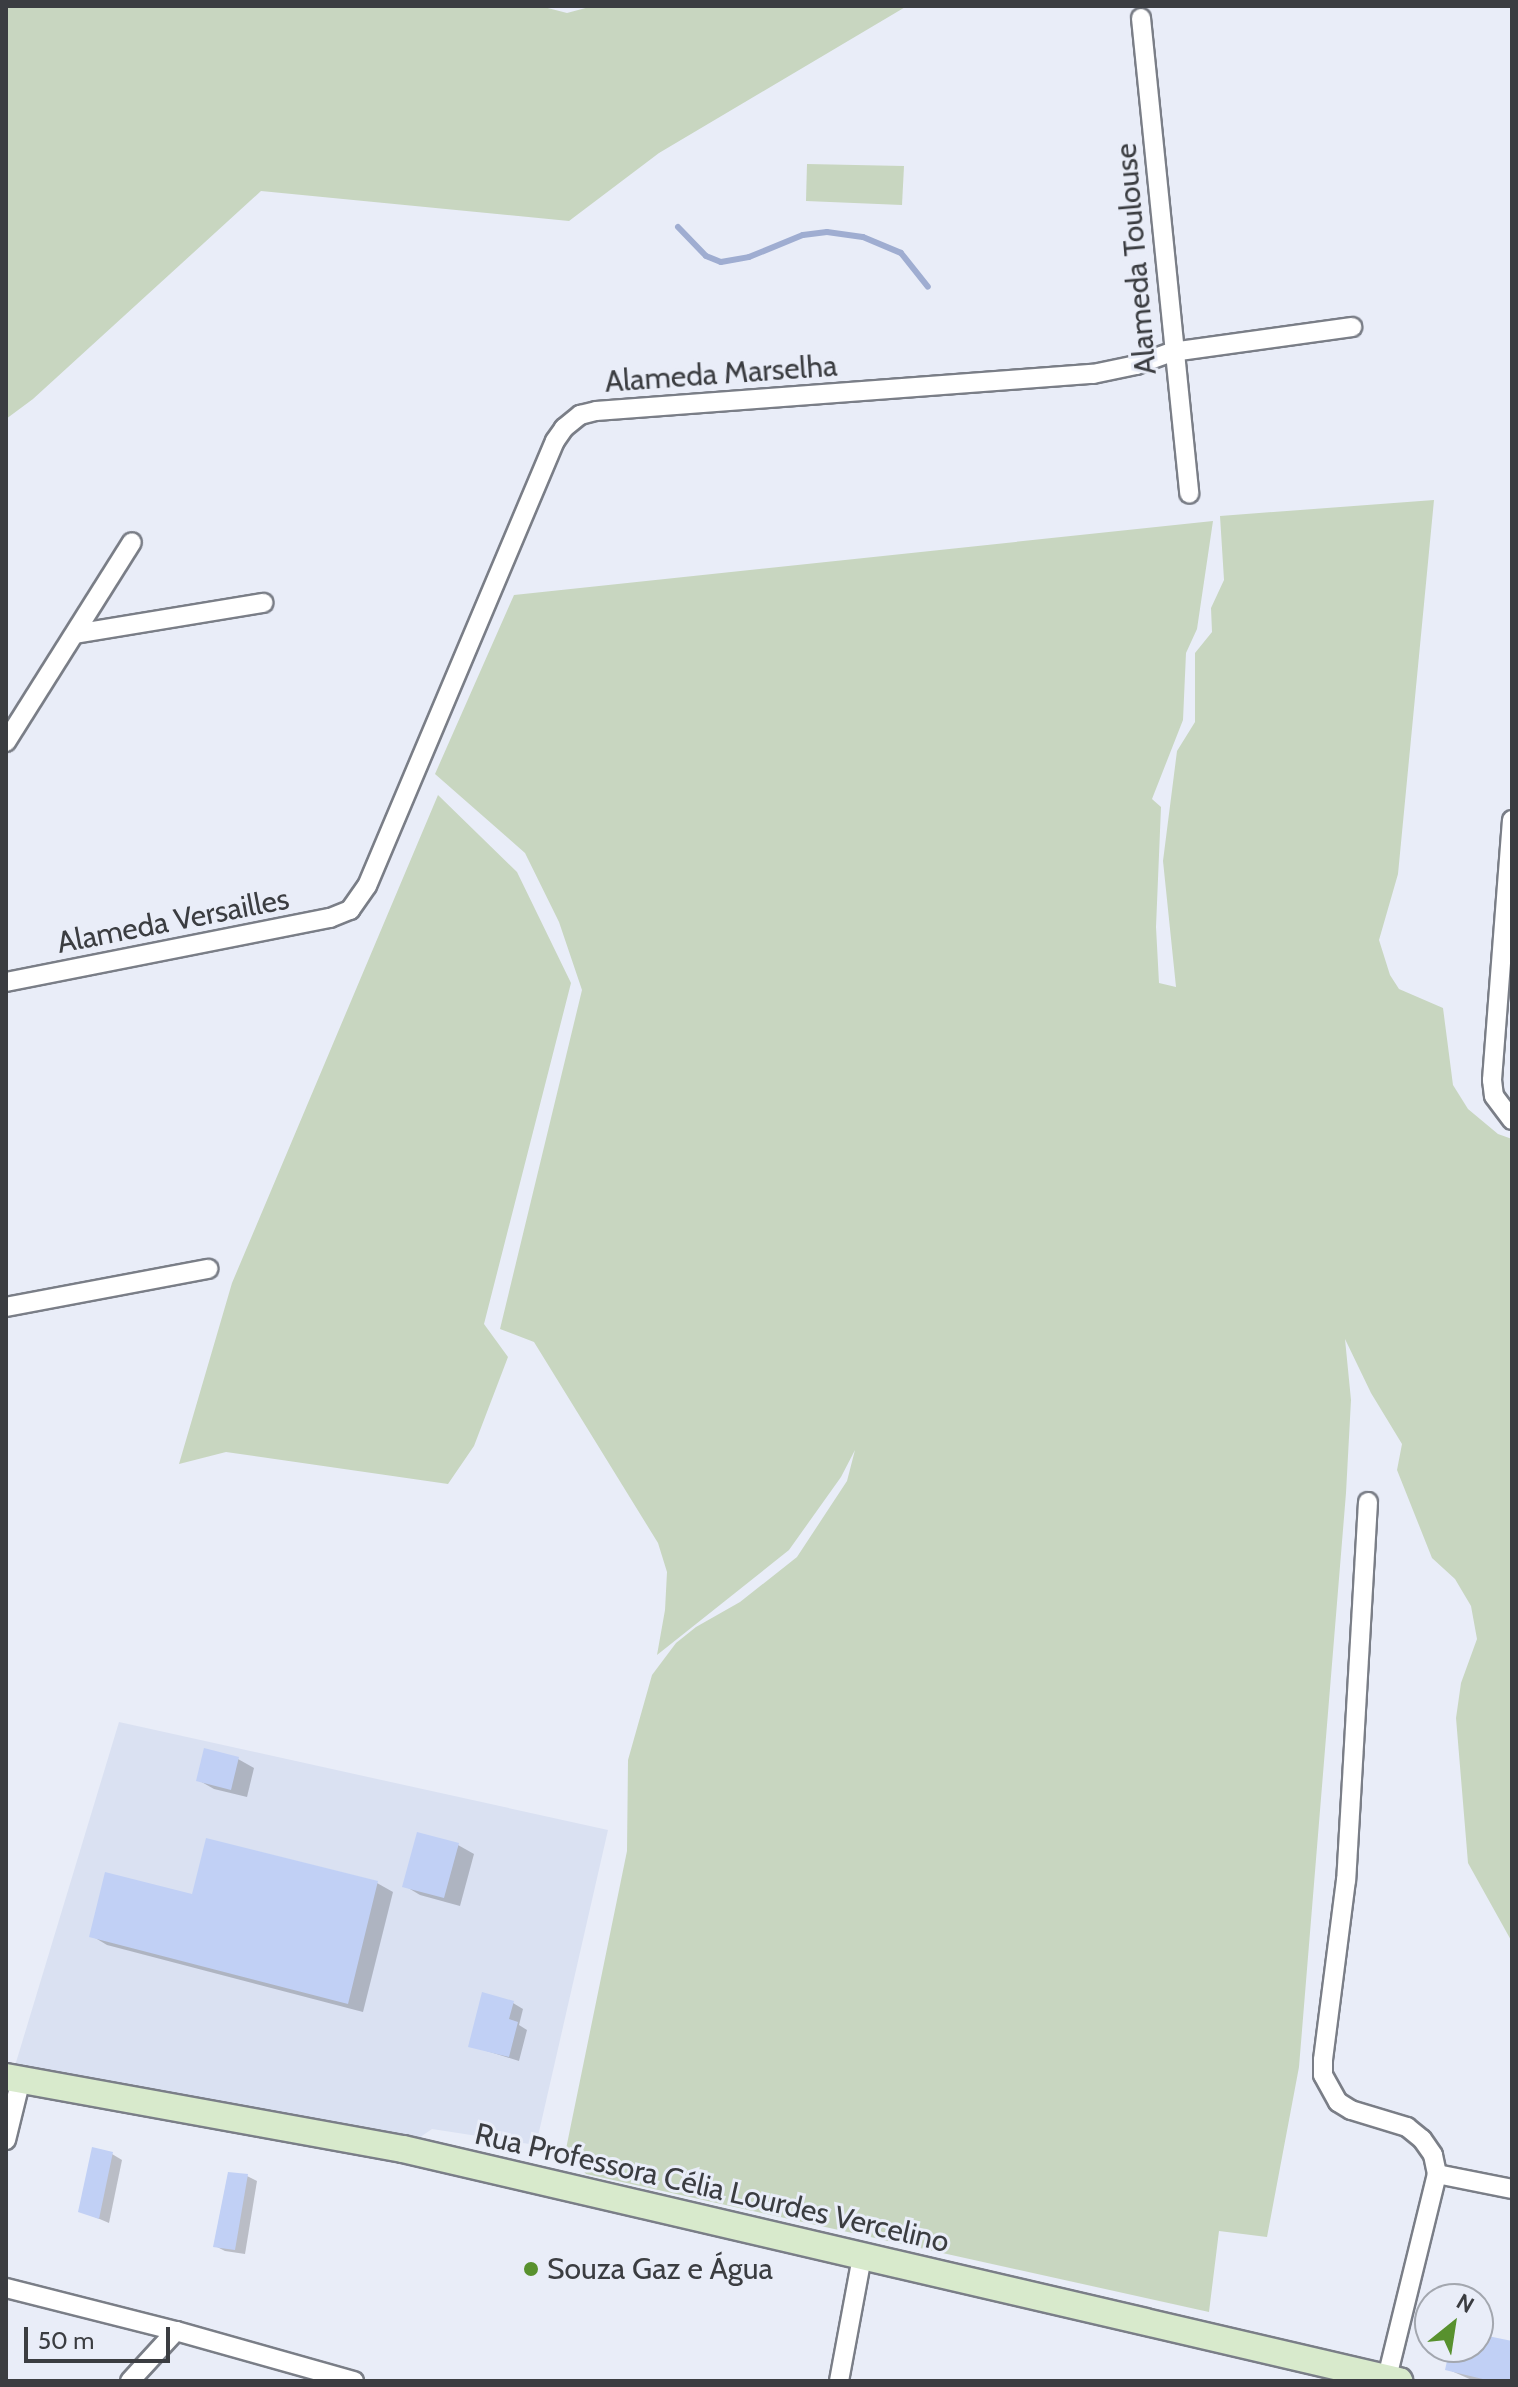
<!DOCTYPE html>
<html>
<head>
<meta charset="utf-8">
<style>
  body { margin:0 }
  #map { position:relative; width:1518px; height:2387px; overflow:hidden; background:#e9edf8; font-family:Cabin,sans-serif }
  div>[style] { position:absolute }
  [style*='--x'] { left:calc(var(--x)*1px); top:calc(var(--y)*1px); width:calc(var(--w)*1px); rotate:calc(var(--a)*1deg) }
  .built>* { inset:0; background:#dae1f2 }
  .green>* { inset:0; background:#c8d6c0 }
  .shadow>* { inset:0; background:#0003 }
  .stream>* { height:6px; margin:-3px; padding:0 3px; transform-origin:3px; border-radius:3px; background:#9fadd1 }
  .building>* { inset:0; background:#c1d0f5 }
  .roads { filter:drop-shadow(2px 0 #7a7e87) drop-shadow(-2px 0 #7a7e87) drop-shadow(0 2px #7a7e87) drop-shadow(0 -2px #7a7e87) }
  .minor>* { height:18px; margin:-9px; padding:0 9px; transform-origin:9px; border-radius:9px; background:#fff }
  .secondary>* { height:26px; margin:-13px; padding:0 13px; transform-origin:13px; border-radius:13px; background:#d8eacc }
  .dots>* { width:22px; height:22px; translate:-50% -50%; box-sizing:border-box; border:4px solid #e9edf8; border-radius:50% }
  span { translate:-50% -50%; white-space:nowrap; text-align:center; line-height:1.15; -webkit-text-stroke:6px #e9edf8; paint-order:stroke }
  .street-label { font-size:30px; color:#3b3d41 }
  .poi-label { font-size:30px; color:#3b3d41 }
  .left { translate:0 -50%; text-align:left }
  .frame { position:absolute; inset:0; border:8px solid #3b3d41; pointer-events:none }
  .north { position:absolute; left:1414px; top:2283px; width:80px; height:80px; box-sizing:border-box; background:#e9edf8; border:2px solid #a3a7af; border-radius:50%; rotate:30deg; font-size:22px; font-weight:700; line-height:32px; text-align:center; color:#3b3d41 }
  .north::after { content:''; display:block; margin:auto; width:28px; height:36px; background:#58912e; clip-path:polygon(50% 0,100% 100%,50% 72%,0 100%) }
  .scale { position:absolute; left:24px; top:2327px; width:146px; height:36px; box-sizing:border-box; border:4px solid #3b3d41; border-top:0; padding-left:10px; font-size:24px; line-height:28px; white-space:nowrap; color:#3b3d41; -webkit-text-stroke:6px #e9edf8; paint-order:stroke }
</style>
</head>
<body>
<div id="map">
  <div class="built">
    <div style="clip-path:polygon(119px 1722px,608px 1830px,536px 2145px,432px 2129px,413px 2142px,14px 2069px)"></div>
  </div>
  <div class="green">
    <div style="clip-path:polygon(6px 6px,540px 6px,567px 13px,593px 6px,907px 6px,659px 153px,569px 221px,261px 191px,33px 399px,6px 419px)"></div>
    <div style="clip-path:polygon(807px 164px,904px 166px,902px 205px,806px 201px)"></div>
    <div style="clip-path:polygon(1434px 500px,1398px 874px,1379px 940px,1390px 975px,1399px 989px,1443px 1008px,1453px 1085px,1468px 1109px,1498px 1134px,1512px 1139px,1512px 1942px,1468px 1863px,1456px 1718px,1461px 1683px,1477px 1639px,1471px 1606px,1455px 1579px,1432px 1558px,1397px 1470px,1402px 1444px,1371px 1393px,1345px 1339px,1351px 1400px,1346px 1493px,1299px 2067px,1267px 2237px,1219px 2231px,1209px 2312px,586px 2174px,566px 2149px,627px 1851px,628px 1760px,652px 1675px,676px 1643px,696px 1627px,740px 1602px,797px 1557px,847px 1481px,855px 1450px,841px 1477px,789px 1550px,657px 1655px,665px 1610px,667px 1572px,658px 1543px,534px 1342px,500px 1329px,582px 990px,559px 922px,525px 853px,435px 774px,514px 595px,1213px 521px,1197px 629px,1186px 653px,1183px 720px,1152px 799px,1161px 807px,1156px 927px,1159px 983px,1176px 987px,1163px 861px,1177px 751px,1195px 722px,1195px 653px,1212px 632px,1211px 608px,1224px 580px,1220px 516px)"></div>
    <div style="clip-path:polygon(438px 795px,517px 872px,571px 983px,484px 1324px,508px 1357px,474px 1446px,448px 1484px,226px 1452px,179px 1464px,232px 1283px)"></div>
  </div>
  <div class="shadow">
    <div style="clip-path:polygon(238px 1759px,254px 1768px,247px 1797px,214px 1789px,198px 1780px)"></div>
    <div style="clip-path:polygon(458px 1845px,474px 1854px,460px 1906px,420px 1895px,405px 1886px)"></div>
    <div style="clip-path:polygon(377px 1883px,393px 1892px,363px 2012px,107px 1945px,92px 1936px,194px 1897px)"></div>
    <div style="clip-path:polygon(513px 2003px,523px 2009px,519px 2025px,527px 2030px,519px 2061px,471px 2046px)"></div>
    <div style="clip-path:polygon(112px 2154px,122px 2160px,109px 2223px,81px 2211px)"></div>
    <div style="clip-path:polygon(247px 2176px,257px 2181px,245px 2254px,225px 2251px,215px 2246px)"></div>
    <div style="clip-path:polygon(1478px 2336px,1512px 2343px,1512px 2381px,1474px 2381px,1447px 2369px,1452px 2347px,1478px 2347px)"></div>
  </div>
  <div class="stream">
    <div style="--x:678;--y:227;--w:40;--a:46"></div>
    <div style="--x:706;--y:256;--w:16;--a:22"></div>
    <div style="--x:721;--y:262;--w:28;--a:-10"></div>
    <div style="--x:749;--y:257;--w:58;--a:-22.2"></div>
    <div style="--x:803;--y:235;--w:24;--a:-7"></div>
    <div style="--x:827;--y:232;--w:36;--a:8"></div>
    <div style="--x:863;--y:237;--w:41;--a:22.8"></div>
    <div style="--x:901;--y:253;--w:43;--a:51.5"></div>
  </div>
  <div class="building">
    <div style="clip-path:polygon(204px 1748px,239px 1757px,231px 1790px,196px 1781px)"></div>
    <div style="clip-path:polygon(417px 1832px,459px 1843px,444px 1898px,402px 1887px)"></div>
    <div style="clip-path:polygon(206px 1838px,378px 1881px,348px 2004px,89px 1937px,105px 1872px,192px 1894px)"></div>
    <div style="clip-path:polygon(482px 1992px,514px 2001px,509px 2019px,518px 2022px,509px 2057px,468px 2047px)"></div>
    <div style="clip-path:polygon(92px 2147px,113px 2152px,99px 2219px,78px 2212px)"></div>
    <div style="clip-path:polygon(228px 2172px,248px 2174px,235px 2250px,213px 2247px)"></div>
    <div style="clip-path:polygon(1478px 2334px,1512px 2341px,1512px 2381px,1491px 2381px,1445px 2370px,1450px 2347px,1478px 2347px)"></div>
  </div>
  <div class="roads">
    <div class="minor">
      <div style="--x:1141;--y:18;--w:478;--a:84.2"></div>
      <div style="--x:75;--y:634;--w:191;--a:-9.4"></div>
      <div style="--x:6;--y:742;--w:236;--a:-57.8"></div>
      <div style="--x:1512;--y:820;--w:261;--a:94.4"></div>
      <div style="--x:1492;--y:1080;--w:16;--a:83"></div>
      <div style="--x:1494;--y:1096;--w:30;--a:53"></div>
      <div style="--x:6;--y:982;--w:330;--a:-11.2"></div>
      <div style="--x:330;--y:918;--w:22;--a:-22"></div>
      <div style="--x:350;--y:910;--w:29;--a:-55"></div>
      <div style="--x:367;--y:886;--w:483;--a:-67.1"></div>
      <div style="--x:555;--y:441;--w:16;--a:-55"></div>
      <div style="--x:564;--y:428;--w:21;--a:-39"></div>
      <div style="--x:580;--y:415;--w:16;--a:-14"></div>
      <div style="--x:596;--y:411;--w:498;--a:-4.3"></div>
      <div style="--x:1093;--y:374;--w:44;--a:-11.8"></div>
      <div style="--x:1136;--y:365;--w:38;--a:-20"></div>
      <div style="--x:1172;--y:352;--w:182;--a:-7.9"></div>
      <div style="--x:6;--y:1307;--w:206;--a:-10.7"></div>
      <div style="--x:1368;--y:1502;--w:379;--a:93.3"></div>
      <div style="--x:1346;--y:1880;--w:181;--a:97.3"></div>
      <div style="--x:1323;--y:2060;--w:15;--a:90"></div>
      <div style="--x:1323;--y:2075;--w:31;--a:61"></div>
      <div style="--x:1338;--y:2102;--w:15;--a:32"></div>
      <div style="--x:1351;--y:2110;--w:59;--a:16.9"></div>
      <div style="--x:1407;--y:2127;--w:19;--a:39"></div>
      <div style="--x:1422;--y:2139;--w:19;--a:55"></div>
      <div style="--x:1433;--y:2155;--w:19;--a:78"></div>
      <div style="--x:1437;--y:2174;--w:210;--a:103.8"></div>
      <div style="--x:6;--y:2140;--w:63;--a:-76.2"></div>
      <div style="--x:1437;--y:2174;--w:76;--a:11.3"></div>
      <div style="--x:6;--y:2288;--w:175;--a:14.2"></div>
      <div style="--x:176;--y:2331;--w:185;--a:15.7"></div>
      <div style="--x:130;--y:2381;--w:68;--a:-47.4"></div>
      <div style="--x:839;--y:2381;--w:126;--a:-79.5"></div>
    </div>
    <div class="secondary">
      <div style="--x:6;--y:2077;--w:403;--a:10.3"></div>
      <div style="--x:403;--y:2149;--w:1023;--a:13.11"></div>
    </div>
  </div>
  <div class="dots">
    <div style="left:531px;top:2269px;background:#58912e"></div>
  </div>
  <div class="street-label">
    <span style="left:1136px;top:259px;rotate:-95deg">Alameda Toulouse</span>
    <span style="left:721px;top:374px;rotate:-4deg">Alameda Marselha</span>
    <span style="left:173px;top:921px;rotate:-11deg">Alameda Versailles</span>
    <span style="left:712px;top:2188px;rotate:13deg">Rua Professora Célia Lourdes Vercelino</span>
  </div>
  <div class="poi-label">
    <span class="left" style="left:547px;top:2269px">Souza Gaz e Água</span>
  </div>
  <div class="frame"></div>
  <div class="north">N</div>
  <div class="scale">50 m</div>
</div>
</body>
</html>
